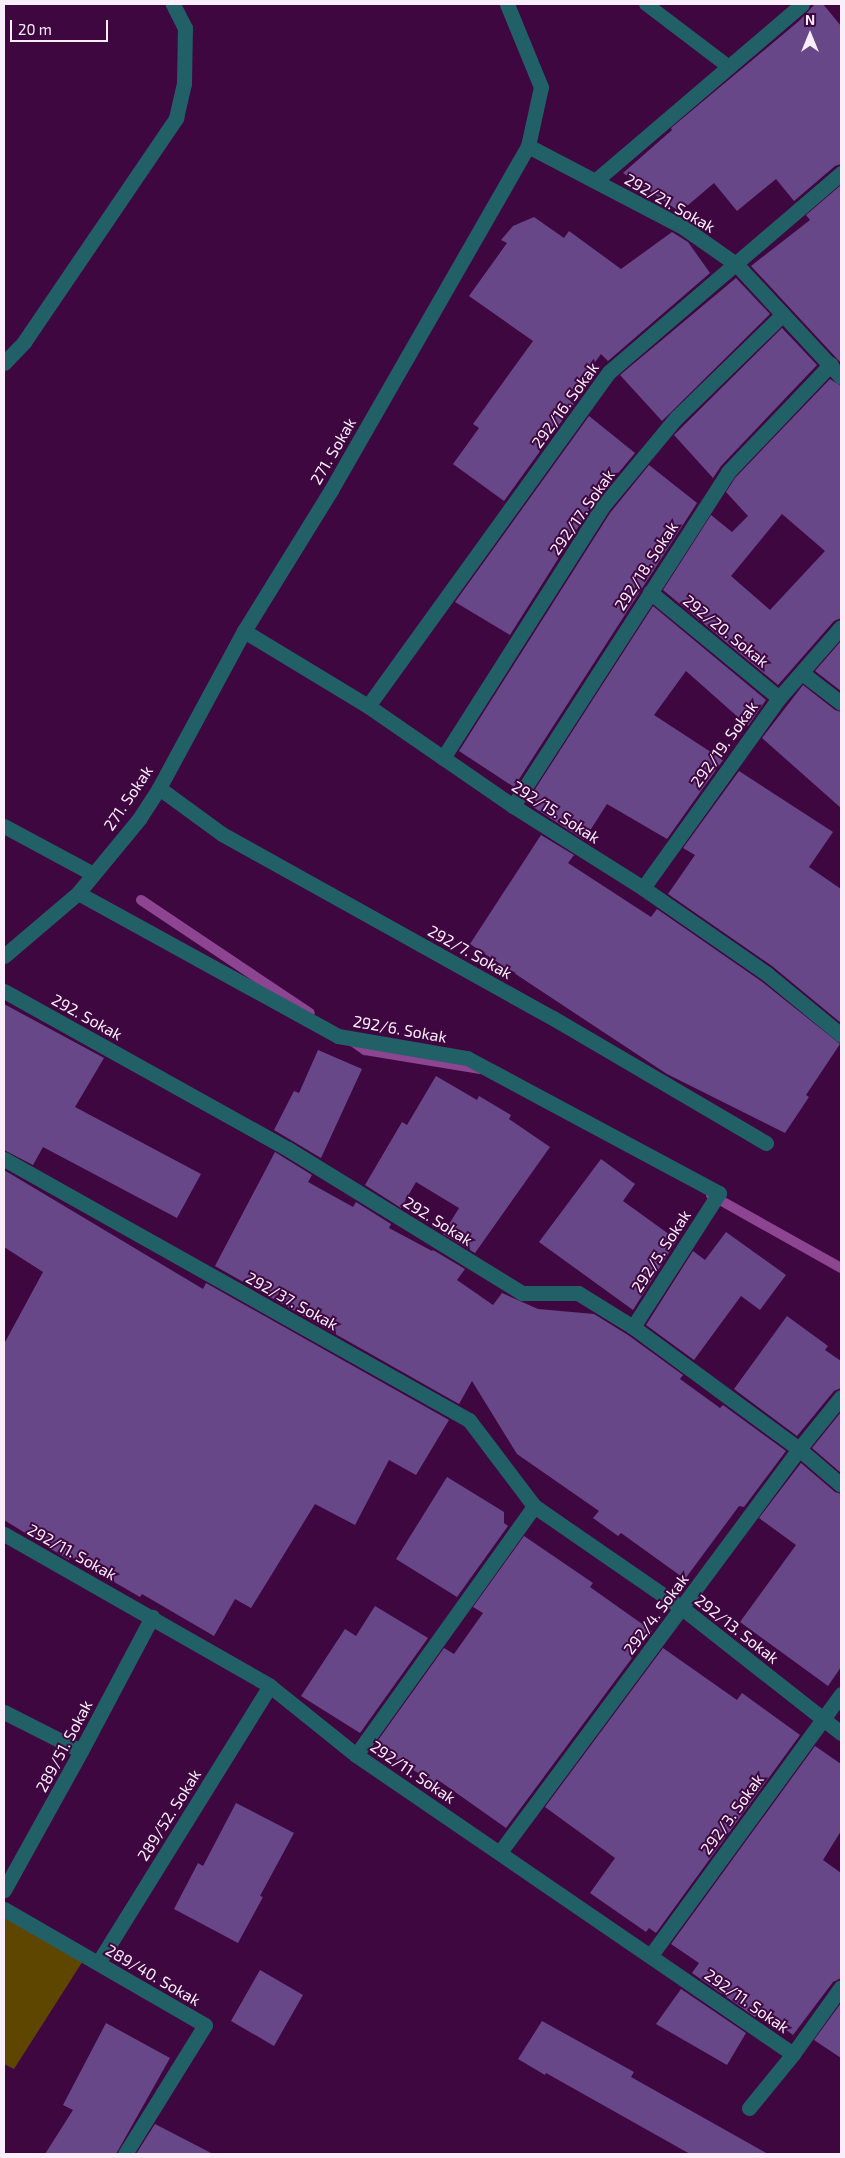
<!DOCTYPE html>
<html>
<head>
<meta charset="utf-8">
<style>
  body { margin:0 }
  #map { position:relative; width:845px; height:2158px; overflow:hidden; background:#3e0740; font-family:"Exo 2",sans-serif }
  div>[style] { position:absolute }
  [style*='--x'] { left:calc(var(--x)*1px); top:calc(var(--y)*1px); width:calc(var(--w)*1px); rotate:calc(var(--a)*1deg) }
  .green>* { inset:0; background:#5e4601 }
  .stream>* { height:10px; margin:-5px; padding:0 5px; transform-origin:5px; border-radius:5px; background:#8e4591 }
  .building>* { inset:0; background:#684789 }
  .lane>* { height:14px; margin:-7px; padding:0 7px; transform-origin:7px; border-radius:7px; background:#226067 }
  .street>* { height:15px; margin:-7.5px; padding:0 7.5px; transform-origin:7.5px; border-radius:7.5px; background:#226067 }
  span { translate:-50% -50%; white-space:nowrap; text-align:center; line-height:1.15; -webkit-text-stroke:4px #3e0740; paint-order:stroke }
  .street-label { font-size:16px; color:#fbeefb }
  .frame { position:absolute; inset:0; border:5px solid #fbeefb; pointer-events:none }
  .north { position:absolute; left:785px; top:10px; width:50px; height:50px; -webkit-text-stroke:4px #3e0740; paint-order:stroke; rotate:0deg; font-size:14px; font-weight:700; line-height:20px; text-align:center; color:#fbeefb }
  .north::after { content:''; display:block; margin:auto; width:18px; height:22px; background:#fbeefb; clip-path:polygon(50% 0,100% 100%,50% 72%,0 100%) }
  .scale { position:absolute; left:10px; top:20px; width:98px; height:22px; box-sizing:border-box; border:2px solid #fbeefb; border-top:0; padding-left:6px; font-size:15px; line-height:18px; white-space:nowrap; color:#fbeefb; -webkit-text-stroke:4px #3e0740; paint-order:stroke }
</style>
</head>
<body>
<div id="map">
  <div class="green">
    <div style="clip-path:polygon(4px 1909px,88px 1953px,14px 2069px,4px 2064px)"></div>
  </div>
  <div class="stream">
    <div style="--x:141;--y:900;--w:203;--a:33.8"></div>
    <div style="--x:352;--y:1041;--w:16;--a:35"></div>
    <div style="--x:365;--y:1050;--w:117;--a:9.4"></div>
    <div style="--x:711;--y:1195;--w:149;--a:29.3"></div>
  </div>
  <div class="building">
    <div style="clip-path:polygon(815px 4px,823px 4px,841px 26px,841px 164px,835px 166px,794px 201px,776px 179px,737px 211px,714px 183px,680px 212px,623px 173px,672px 130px,671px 128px,799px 21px)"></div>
    <div style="clip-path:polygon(841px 185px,841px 363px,751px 266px,810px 220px,806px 215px)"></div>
    <div style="clip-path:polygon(534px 217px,564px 238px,569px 231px,621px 269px,672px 232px,688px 242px,710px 273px,608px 361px,601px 354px,568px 399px,574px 404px,504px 501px,453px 464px,479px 428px,473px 424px,533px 341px,469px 296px,507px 243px,501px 240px,513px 226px)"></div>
    <div style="clip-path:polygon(736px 278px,770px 314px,662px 421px,620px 375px)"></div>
    <div style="clip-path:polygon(782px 328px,817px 365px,721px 466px,713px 478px,674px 435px)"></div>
    <div style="clip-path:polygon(evenodd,830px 379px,841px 386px,841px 618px,834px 621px,778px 685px,663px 590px,711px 515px,732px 532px,748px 516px,726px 492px,735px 478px,830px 379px,782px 514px,825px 551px,770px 610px,731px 576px,782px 514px)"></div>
    <div style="clip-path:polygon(589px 416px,635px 453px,594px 502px,510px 635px,455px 602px)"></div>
    <div style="clip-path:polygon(649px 465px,697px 503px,514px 787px,459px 751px,610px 513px)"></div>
    <div style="clip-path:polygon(653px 606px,766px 700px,748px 726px,686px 671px,654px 715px,723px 760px,667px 839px,607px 804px,584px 840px,533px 807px,536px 801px,530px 797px)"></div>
    <div style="clip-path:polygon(841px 641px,841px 691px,815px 671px)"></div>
    <div style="clip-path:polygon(803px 685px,835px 710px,841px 712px,841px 808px,762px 738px)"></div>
    <div style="clip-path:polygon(739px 771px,833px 832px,809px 867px,841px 889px,841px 1023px,772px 966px,668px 894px,695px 855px,683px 848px)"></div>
    <div style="clip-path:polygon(541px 835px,574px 855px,568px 863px,651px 917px,657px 909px,761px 981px,840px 1044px,806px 1095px,809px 1097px,785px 1133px,667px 1074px,470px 944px)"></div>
    <div style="clip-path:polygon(4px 1004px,104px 1058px,75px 1107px,201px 1174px,177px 1218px,43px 1147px,33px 1165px,4px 1150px)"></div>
    <div style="clip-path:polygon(318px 1050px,362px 1069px,321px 1158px,274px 1130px,294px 1091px,299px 1093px)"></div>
    <div style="clip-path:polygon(436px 1076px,477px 1100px,479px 1096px,511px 1115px,509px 1119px,550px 1147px,475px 1253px,443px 1234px,459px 1208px,416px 1182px,401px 1208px,365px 1185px,402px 1122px,407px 1125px)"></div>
    <div style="clip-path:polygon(275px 1152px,312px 1175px,308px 1182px,353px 1207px,356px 1202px,391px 1224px,389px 1228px,432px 1251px,433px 1250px,465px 1269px,457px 1280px,493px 1305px,502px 1293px,538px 1309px,594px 1314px,628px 1335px,683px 1375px,680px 1379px,720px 1408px,723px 1405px,786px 1451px,744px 1507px,739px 1506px,685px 1579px,621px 1533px,618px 1536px,593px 1518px,599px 1511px,517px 1454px,472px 1381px,459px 1404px,215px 1266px)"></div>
    <div style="clip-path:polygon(601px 1159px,635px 1184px,623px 1201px,677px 1240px,633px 1310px,539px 1242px)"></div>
    <div style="clip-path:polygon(4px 1170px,203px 1289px,206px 1283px,449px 1420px,416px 1475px,389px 1460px,355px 1525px,315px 1504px,251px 1608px,235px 1599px,214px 1636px,142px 1594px,140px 1597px,71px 1557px,69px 1560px,4px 1520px,4px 1344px,43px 1272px,4px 1247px)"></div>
    <div style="clip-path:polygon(726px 1232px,786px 1275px,760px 1310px,741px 1296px,694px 1360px,646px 1325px,693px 1251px,705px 1260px)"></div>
    <div style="clip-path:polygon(787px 1316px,828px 1346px,825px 1350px,841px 1361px,841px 1388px,834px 1391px,797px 1436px,734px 1389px)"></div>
    <div style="clip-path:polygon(841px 1412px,841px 1473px,812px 1448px)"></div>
    <div style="clip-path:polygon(801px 1463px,835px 1492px,841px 1494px,841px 1667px,828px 1686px,740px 1622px,796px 1545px,759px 1518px)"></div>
    <div style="clip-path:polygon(447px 1477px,504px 1512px,504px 1523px,508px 1526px,457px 1597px,396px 1559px)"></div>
    <div style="clip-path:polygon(524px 1536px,593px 1583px,590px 1587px,652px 1631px,506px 1828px,441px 1782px,438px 1785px,387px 1754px,389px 1751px,376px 1743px,444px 1648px,454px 1654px,483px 1613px,473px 1607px)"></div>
    <div style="clip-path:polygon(375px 1606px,428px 1638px,360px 1733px,301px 1696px,345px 1629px,356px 1636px)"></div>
    <div style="clip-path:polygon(663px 1648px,737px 1700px,742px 1693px,800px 1735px,656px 1933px,649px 1928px,646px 1932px,590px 1893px,615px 1858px,545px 1807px)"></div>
    <div style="clip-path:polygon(815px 1746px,841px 1764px,841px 1831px,823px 1860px,841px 1873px,841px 1978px,833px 1982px,793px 2035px,759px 2010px,755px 2017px,692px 1973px,699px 1963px,671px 1944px)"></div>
    <div style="clip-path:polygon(236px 1803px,294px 1833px,260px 1896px,263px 1897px,238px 1943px,174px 1909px,198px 1863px,203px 1866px)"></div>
    <div style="clip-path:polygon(260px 1970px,303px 1995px,274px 2046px,231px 2021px)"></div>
    <div style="clip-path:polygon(681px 1989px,746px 2033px,727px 2065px,656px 2024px)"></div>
    <div style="clip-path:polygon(841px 2003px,841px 2058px,814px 2040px)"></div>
    <div style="clip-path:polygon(542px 2021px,634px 2072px,631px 2077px,768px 2154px,690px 2154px,546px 2073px,545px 2075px,518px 2059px)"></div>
    <div style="clip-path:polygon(106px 2023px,170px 2058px,116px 2154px,45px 2154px,73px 2110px,63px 2105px)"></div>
    <div style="clip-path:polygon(155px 2124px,213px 2154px,136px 2154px)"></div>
  </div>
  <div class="lane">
    <div style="--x:646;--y:4;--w:104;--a:37.2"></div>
  </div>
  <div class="street">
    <div style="--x:528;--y:146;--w:175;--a:27.6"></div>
    <div style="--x:683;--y:227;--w:66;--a:35.1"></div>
    <div style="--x:737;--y:265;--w:153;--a:47.1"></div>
    <div style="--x:595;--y:181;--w:272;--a:-40.5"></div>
    <div style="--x:4;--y:363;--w:29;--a:-46"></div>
    <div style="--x:24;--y:342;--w:271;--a:-55.8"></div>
    <div style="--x:176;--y:118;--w:36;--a:-77"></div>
    <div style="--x:184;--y:83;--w:55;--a:-89"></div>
    <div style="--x:185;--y:28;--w:27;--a:-117"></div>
    <div style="--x:650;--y:592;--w:167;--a:39.4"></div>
    <div style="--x:244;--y:631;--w:145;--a:31.2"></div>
    <div style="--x:368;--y:706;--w:176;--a:34.6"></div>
    <div style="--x:513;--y:806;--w:154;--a:32.2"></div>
    <div style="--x:643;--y:888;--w:151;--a:34.7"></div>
    <div style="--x:767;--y:974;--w:96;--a:39.5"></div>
    <div style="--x:802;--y:673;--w:49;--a:37.6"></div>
    <div style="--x:368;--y:706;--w:412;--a:-54.2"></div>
    <div style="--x:609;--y:372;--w:306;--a:-40.6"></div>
    <div style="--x:443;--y:758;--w:297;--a:-57.6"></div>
    <div style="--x:602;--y:507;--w:116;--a:-50.3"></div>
    <div style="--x:676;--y:418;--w:149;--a:-44.2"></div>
    <div style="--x:159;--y:788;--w:78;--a:36.1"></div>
    <div style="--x:222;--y:834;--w:379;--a:29.1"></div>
    <div style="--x:553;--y:1018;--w:247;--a:30.4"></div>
    <div style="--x:513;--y:806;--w:397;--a:-57.2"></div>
    <div style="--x:728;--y:472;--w:149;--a:-46.4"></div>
    <div style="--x:4;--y:826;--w:101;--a:28.3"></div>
    <div style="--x:643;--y:888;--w:234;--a:-54.4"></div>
    <div style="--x:779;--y:698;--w:94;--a:-48.9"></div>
    <div style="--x:78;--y:893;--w:297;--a:28.8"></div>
    <div style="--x:338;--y:1036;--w:131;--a:9.7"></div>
    <div style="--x:467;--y:1058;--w:286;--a:28.2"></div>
    <div style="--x:719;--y:1193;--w:159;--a:122.7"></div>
    <div style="--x:4;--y:956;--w:97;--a:-40.4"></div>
    <div style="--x:78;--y:893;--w:96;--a:-50.5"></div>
    <div style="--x:139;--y:819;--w:37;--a:-57"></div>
    <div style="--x:159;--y:788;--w:179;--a:-61.6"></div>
    <div style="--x:244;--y:631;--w:166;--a:-58.3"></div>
    <div style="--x:331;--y:490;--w:396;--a:-60.2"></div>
    <div style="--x:528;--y:146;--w:60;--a:-77.6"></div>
    <div style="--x:541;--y:87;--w:90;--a:-112.3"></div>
    <div style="--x:4;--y:991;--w:325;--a:29.1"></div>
    <div style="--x:288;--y:1149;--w:275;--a:31.6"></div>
    <div style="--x:522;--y:1293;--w:56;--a:0"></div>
    <div style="--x:578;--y:1293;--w:65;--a:31.7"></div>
    <div style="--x:633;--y:1327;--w:206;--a:36.3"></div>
    <div style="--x:799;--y:1449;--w:55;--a:40.6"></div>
    <div style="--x:4;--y:1159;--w:533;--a:29.31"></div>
    <div style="--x:469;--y:1420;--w:108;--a:52.9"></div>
    <div style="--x:534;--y:1506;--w:180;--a:34.6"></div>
    <div style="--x:682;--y:1608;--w:202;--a:38.2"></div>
    <div style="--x:4;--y:1534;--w:306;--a:29.7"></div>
    <div style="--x:270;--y:1686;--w:110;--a:38.7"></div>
    <div style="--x:356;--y:1755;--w:529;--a:34.38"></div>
    <div style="--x:4;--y:1712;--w:86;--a:26.9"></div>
    <div style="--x:356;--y:1755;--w:306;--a:-54.4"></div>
    <div style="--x:500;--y:1852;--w:502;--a:-53.43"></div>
    <div style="--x:799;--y:1449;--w:67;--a:-51.1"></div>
    <div style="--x:4;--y:1890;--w:159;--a:-61"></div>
    <div style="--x:81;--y:1751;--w:152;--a:-62.1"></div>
    <div style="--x:4;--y:1909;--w:232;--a:30"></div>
    <div style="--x:205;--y:2025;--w:152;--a:121.8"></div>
    <div style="--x:651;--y:1955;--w:323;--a:-53.9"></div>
    <div style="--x:98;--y:1963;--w:326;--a:-58.2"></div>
    <div style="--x:749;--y:2108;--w:70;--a:-50.8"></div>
    <div style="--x:793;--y:2054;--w:82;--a:-54.4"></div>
  </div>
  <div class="street-label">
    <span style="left:670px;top:203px;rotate:30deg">292/21. Sokak</span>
    <span style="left:565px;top:405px;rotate:-54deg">292/16. Sokak</span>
    <span style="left:333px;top:451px;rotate:-60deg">271. Sokak</span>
    <span style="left:582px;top:512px;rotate:-55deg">292/17. Sokak</span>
    <span style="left:646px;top:566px;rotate:-57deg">292/18. Sokak</span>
    <span style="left:726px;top:631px;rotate:39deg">292/20. Sokak</span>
    <span style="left:724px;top:744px;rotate:-54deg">292/19. Sokak</span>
    <span style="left:128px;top:798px;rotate:-56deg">271. Sokak</span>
    <span style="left:556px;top:812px;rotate:33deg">292/15. Sokak</span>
    <span style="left:470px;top:952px;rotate:29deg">292/7. Sokak</span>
    <span style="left:87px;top:1017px;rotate:29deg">292. Sokak</span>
    <span style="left:400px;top:1029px;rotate:10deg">292/6. Sokak</span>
    <span style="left:438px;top:1221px;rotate:32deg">292. Sokak</span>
    <span style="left:661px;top:1251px;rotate:-57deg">292/5. Sokak</span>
    <span style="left:292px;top:1301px;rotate:29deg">292/37. Sokak</span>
    <span style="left:72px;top:1552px;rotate:29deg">292/11. Sokak</span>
    <span style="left:656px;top:1614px;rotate:-53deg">292/4. Sokak</span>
    <span style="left:737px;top:1629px;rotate:38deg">292/13. Sokak</span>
    <span style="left:64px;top:1746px;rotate:-62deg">289/51. Sokak</span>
    <span style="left:413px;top:1772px;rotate:34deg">292/11. Sokak</span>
    <span style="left:732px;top:1814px;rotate:-54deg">292/3. Sokak</span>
    <span style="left:169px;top:1815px;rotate:-58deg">289/52. Sokak</span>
    <span style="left:153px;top:1975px;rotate:30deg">289/40. Sokak</span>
    <span style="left:747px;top:2001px;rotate:35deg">292/11. Sokak</span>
  </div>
  <div class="frame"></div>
  <div class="north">N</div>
  <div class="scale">20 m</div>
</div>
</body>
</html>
